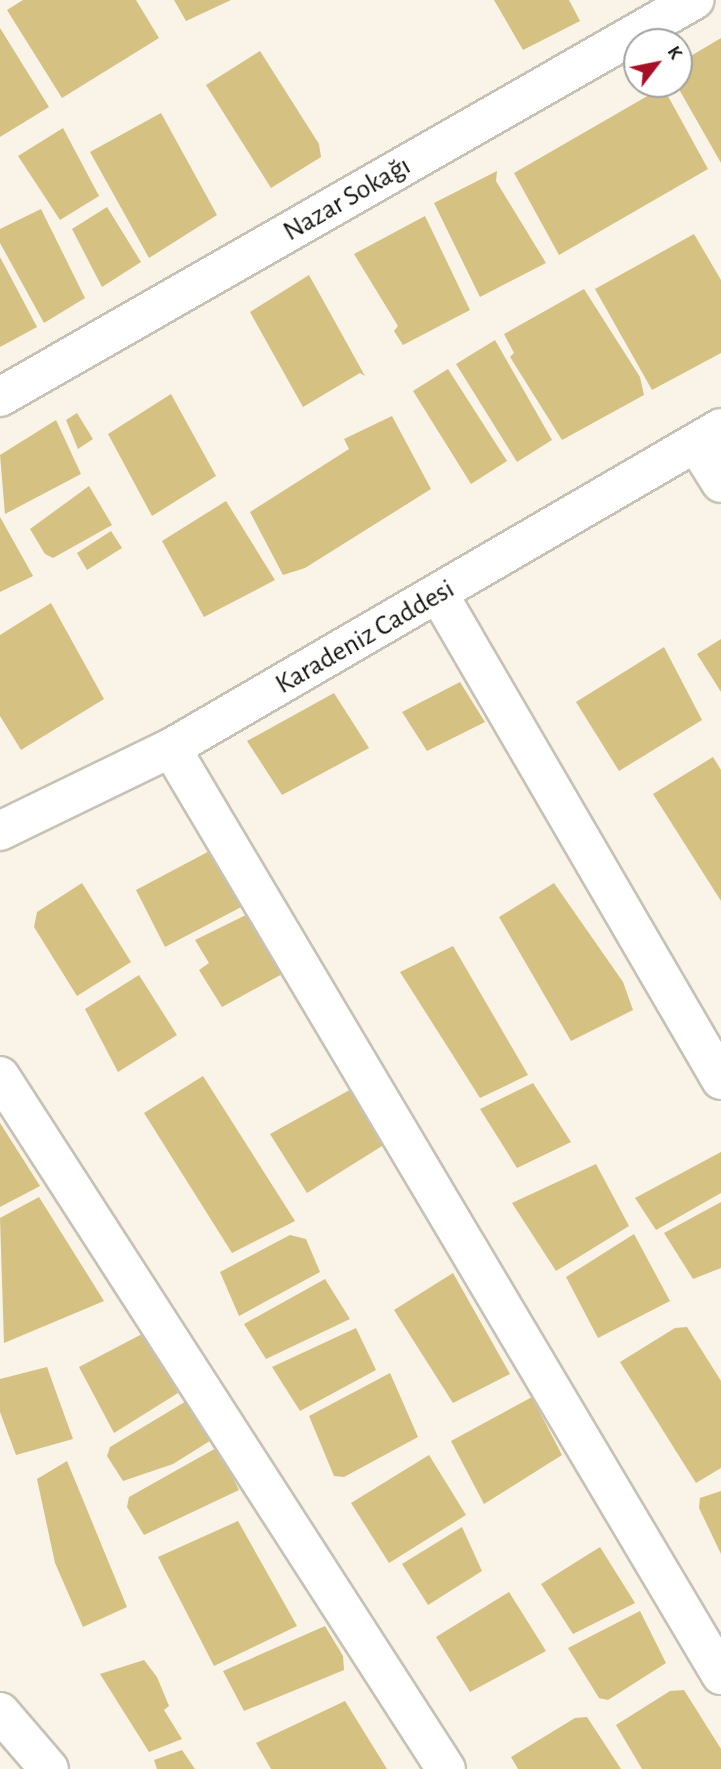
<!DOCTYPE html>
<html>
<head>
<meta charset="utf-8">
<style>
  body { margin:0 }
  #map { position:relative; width:721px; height:1769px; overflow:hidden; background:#f9f4e7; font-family:"Alegreya Sans",sans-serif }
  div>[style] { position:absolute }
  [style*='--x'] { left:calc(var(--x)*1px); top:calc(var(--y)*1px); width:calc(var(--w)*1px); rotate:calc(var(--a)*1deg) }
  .building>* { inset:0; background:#d5c182 }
  .roads { filter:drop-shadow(2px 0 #c7c2b5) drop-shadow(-2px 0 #c7c2b5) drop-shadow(0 2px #c7c2b5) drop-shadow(0 -2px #c7c2b5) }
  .minor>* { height:38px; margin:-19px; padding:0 19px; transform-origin:19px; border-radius:19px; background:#fff }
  span { translate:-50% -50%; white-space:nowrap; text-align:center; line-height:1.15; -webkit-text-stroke:7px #fff; paint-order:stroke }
  .street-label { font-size:28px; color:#14130e }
  .north { position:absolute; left:623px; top:28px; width:70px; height:70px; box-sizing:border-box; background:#fff; border:2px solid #a1a19f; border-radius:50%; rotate:58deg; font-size:19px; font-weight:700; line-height:28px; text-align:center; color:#14130e }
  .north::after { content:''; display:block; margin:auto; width:24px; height:32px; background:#a81025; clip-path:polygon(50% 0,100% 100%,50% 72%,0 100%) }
</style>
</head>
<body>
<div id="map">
  <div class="building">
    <div style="clip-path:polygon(23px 0,136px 0,159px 38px,62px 98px,7px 10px)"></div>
    <div style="clip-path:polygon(174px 0,231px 0,186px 21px)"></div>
    <div style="clip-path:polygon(494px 0,569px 0,580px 21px,523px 50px)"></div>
    <div style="clip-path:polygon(0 28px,49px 107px,0 137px)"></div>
    <div style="clip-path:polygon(721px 38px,721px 163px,676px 84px,679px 63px)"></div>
    <div style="clip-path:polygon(260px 51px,319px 144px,321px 157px,271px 188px,206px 85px)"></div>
    <div style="clip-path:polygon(663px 87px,708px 169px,559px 255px,514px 173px)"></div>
    <div style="clip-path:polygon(161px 113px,217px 215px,149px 258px,90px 152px)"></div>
    <div style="clip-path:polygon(63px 128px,99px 196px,60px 220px,18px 156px)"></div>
    <div style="clip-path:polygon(497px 171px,496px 181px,546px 263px,480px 297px,434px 203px)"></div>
    <div style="clip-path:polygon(107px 207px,141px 262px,102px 287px,72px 229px)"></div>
    <div style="clip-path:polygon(41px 209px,85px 298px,44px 323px,0 243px,0 229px)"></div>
    <div style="clip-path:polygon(425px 216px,470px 310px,403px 345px,394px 331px,398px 326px,354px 254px)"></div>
    <div style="clip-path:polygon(694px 234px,721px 280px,721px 353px,652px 390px,595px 289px)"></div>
    <div style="clip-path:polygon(0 257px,37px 327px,0 347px)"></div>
    <div style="clip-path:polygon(309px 275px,365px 376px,360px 373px,303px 407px,250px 312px)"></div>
    <div style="clip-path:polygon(584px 289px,640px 377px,644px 395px,562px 440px,510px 357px,514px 353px,504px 334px)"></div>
    <div style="clip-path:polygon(495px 340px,552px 440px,517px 462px,456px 364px)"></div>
    <div style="clip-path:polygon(448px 369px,507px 461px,471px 484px,413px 391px)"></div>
    <div style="clip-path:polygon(171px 394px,216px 476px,152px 516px,108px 434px)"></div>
    <div style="clip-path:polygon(77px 413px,93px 439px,78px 449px,66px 420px)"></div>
    <div style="clip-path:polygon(392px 416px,431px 489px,305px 568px,283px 575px,250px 512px,349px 449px,344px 439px)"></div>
    <div style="clip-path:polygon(56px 420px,81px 474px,5px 514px,0 455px)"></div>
    <div style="clip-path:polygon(89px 486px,112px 525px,53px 558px,45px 554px,30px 529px)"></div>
    <div style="clip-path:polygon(226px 501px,275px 580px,204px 617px,162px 541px)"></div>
    <div style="clip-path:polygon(0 517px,33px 576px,0 592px)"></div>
    <div style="clip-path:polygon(111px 531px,122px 548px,87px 570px,77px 553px)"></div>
    <div style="clip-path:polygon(51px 603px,104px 699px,21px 750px,0 716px,0 635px)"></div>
    <div style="clip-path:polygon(721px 639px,721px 692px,697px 654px)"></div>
    <div style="clip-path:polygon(664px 647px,702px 720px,619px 771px,576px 702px)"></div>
    <div style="clip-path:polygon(460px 682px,485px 722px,427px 751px,402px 712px)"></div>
    <div style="clip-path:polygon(334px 693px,369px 748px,282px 795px,247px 741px)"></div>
    <div style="clip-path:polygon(713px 757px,721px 770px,721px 901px,653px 794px)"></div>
    <div style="clip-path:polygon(217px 847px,247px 904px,165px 947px,136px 890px)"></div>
    <div style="clip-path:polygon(82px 883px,131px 962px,77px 996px,34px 927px,37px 912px)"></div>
    <div style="clip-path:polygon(554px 883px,623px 982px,633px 1010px,571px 1041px,499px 917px)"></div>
    <div style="clip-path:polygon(252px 912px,284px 973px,222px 1007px,199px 970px,209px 963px,195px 940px)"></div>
    <div style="clip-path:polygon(453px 946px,528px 1075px,480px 1098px,400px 972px)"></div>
    <div style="clip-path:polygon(139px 975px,177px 1035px,118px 1072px,85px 1009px)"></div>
    <div style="clip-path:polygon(203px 1076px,295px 1221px,232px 1253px,144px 1113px)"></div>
    <div style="clip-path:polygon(533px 1083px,571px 1142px,517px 1168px,480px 1109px)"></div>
    <div style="clip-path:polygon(355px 1087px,390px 1141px,307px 1193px,270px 1134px)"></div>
    <div style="clip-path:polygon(0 1123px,40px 1186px,0 1207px)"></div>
    <div style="clip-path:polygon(721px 1152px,721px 1193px,656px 1230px,635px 1198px)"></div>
    <div style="clip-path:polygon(596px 1164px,629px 1226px,556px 1271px,512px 1203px)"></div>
    <div style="clip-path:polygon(39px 1197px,104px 1301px,4px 1343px,0 1218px)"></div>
    <div style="clip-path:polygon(721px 1202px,721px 1268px,693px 1279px,664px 1233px)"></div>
    <div style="clip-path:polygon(634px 1234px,670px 1301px,598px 1338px,566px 1277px)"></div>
    <div style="clip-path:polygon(290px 1235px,306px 1239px,320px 1272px,239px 1316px,220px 1272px)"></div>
    <div style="clip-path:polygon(453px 1273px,510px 1374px,453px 1403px,394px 1310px)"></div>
    <div style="clip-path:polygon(325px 1279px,350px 1319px,266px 1359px,244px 1324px)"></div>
    <div style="clip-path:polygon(687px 1327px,721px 1381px,721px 1468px,696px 1483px,620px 1362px,675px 1328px)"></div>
    <div style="clip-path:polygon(356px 1328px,376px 1370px,300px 1411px,272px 1367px)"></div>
    <div style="clip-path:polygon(146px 1332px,178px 1393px,114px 1433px,79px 1367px)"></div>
    <div style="clip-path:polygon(47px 1367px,73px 1439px,16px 1455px,0 1412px,0 1379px)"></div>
    <div style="clip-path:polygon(390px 1373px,418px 1437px,344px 1477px,334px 1476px,309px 1416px)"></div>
    <div style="clip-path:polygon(532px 1397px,562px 1455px,484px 1504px,451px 1441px)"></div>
    <div style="clip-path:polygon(188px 1400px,213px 1439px,173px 1464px,123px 1481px,107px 1456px,110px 1447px)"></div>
    <div style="clip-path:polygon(218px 1447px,239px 1490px,144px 1535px,127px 1507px,129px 1497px)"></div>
    <div style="clip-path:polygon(429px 1455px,466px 1515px,389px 1563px,351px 1503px)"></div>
    <div style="clip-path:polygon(67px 1461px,127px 1607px,83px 1627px,55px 1563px,37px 1479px)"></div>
    <div style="clip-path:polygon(721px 1491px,721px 1554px,699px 1508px,700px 1498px)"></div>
    <div style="clip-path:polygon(238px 1521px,297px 1626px,214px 1666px,158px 1557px)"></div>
    <div style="clip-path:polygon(462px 1527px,482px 1571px,428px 1605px,402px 1564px)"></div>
    <div style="clip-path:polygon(600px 1547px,635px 1603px,573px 1634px,541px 1584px)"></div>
    <div style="clip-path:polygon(509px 1592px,546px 1651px,470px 1692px,436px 1637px)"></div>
    <div style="clip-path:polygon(640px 1611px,666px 1663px,608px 1700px,599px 1698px,568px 1648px)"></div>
    <div style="clip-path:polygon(325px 1626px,343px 1656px,344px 1670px,244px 1711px,223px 1671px)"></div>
    <div style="clip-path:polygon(144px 1660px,157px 1677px,169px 1706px,164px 1710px,182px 1739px,149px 1752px,100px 1674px)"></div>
    <div style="clip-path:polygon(684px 1690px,721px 1749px,721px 1769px,642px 1769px,616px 1725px,670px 1691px)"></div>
    <div style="clip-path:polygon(345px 1701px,387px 1769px,271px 1769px,256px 1743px)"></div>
    <div style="clip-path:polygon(587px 1717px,621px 1769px,518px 1769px,511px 1757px,575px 1718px)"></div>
    <div style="clip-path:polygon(182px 1750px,195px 1769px,157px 1769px,154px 1760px)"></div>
  </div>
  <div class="roads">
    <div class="minor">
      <div style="--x:0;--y:397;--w:800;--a:-29.77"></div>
      <div style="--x:696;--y:443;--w:47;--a:58"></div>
      <div style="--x:439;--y:595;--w:561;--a:59.82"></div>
      <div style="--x:171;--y:748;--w:1078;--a:59.32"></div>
      <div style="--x:0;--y:831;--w:190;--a:-25.9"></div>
      <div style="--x:171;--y:748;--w:636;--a:-30.19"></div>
      <div style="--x:0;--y:1076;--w:824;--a:57.24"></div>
      <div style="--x:0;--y:1712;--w:75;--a:49.3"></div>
    </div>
  </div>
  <div class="street-label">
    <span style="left:347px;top:199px;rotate:-30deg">Nazar Sokağı</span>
    <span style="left:365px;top:637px;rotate:-30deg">Karadeniz Caddesi</span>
  </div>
  <div class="north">K</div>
</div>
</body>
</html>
